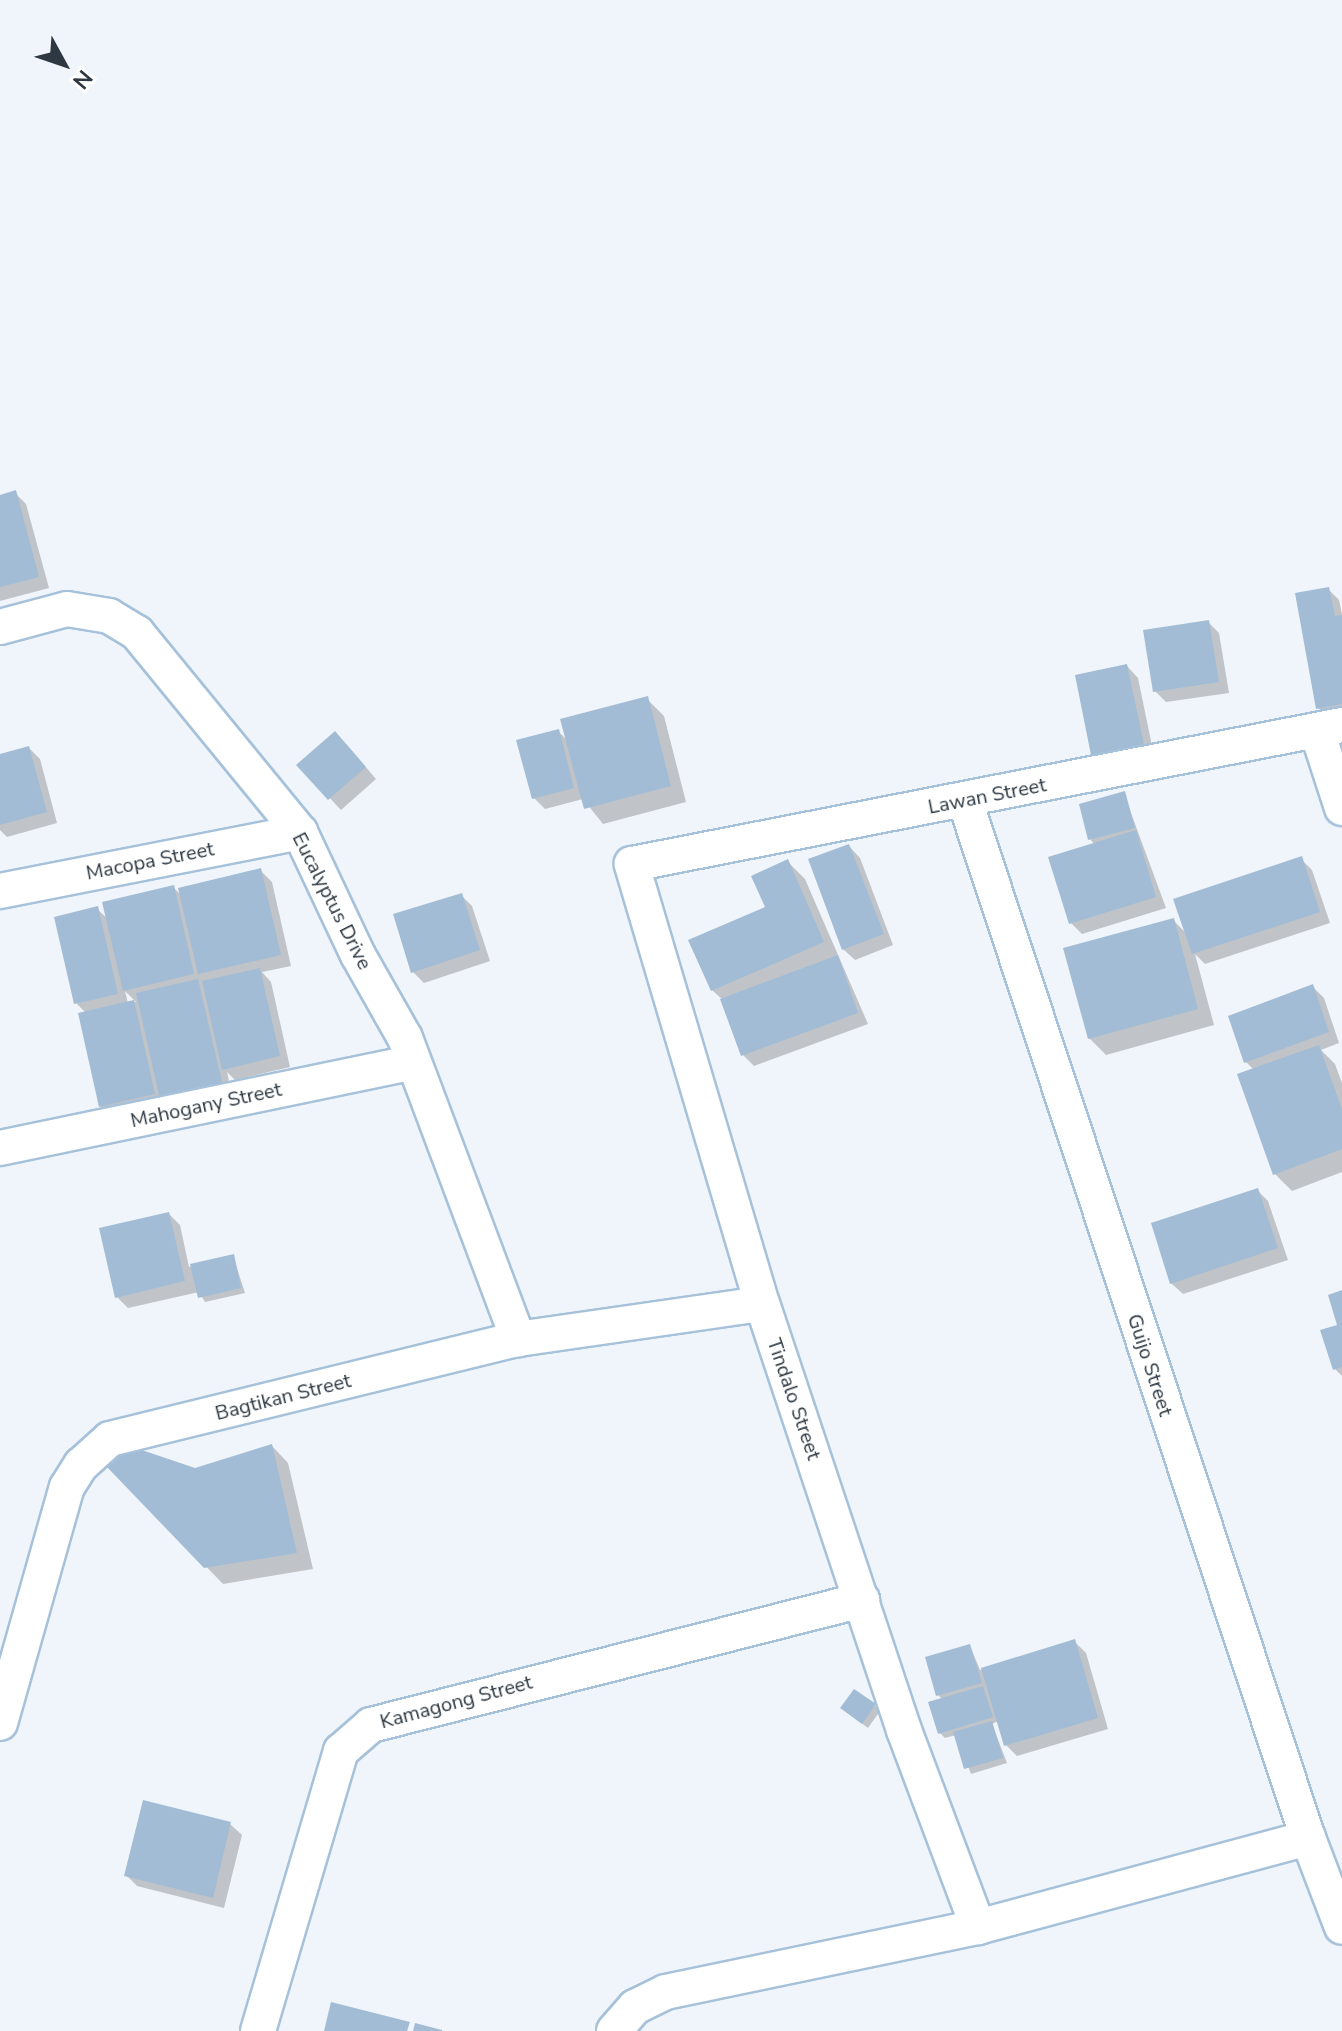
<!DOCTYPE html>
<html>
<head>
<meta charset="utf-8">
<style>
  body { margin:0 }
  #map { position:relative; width:1342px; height:2031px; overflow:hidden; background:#f0f5fb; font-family:"Nunito Sans",sans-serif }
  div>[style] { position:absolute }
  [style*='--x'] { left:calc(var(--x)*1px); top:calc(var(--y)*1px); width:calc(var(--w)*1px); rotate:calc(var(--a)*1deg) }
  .shadow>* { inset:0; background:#0003 }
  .building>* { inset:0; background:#a1bcd4 }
  .roads { filter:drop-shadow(2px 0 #a6c1da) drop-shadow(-2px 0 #a6c1da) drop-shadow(0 2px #a6c1da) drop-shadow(0 -2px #a6c1da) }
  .minor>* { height:34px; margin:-17px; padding:0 17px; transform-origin:17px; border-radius:17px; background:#fff }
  span { translate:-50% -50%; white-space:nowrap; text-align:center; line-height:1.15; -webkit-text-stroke:6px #fff; paint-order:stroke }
  .street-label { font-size:20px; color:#2d3842 }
  .north { position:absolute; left:24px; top:24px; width:80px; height:80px; -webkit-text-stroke:6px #fff; paint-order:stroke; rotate:130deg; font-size:22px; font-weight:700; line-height:32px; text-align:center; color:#2d3842 }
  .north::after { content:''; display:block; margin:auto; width:28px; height:36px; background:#2d3842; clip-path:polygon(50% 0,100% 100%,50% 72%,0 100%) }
</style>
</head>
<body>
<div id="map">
  <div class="shadow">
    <div style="clip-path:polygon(15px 493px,26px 504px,49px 588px,0 601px,0 497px)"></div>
    <div style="clip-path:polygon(1328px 589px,1339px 600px,1342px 614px,1342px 717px,1329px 719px,1318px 708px)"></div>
    <div style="clip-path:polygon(1208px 622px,1219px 633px,1229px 693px,1166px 702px,1155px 691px)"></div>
    <div style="clip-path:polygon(1127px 666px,1138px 678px,1157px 770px,1077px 677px)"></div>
    <div style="clip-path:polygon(647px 699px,664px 716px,686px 802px,603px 824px,583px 799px,545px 809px,534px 798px,558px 731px,568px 741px)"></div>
    <div style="clip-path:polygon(346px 744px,376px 779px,341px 810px,299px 765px)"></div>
    <div style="clip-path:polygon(29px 748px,40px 759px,57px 823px,7px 837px,0 830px,0 756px)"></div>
    <div style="clip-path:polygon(1124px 794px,1166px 908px,1082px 934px,1071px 923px,1095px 845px,1090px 839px)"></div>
    <div style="clip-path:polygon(849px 846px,860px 858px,893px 945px,855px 960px,843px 949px)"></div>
    <div style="clip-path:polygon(1301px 859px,1312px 870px,1330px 923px,1205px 964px,1195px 954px,1214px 1025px,1106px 1055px,1089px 1038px,1173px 920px,1187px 934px)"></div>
    <div style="clip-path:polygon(788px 862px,805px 879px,868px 1024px,754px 1066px,743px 1055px,724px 1001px,712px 990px,767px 908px)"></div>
    <div style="clip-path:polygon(evenodd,260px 870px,272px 882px,291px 966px,262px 972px,271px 982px,290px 1067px,235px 1080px,227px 1072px,230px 1086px,112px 1117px,100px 1106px,86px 1013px,76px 1003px,97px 909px,108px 919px,173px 887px,182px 896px,260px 870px,125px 991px,136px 1002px,128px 1003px,125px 991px)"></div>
    <div style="clip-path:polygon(461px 895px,472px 906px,490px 961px,424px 983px,413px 972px)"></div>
    <div style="clip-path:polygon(1313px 987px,1324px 998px,1339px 1043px,1321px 1050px,1335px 1064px,1342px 1083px,1342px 1172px,1292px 1191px,1275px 1174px,1254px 1070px,1246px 1062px,1231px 1017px)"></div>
    <div style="clip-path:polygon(1257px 1190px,1268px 1201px,1288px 1260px,1183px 1294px,1171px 1283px)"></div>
    <div style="clip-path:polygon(169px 1214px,180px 1225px,189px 1267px,233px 1256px,245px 1293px,205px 1302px,199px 1292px,128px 1308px,116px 1296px)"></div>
    <div style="clip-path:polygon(1342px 1292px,1342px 1376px,1335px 1369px)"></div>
    <div style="clip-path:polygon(272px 1446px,288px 1463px,313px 1569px,223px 1584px,110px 1467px,195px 1470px)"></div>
    <div style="clip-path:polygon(1075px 1642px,1086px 1653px,1108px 1729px,1017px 1756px,1006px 1745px,998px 1721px,992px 1724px,1007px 1763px,971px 1774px,956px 1735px,945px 1738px,940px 1733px,943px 1700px,938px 1695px,970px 1646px,980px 1670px)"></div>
    <div style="clip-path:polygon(875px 1706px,880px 1711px,868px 1728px,848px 1713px)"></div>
    <div style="clip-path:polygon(230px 1824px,242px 1835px,224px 1908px,137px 1886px,126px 1875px)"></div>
  </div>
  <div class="building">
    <div style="clip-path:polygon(16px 490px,39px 577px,0 587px,0 495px)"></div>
    <div style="clip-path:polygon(1329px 587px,1335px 616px,1342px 615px,1342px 704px,1316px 709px,1295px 593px)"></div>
    <div style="clip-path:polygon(1209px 620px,1219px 682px,1153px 692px,1143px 630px)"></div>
    <div style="clip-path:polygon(1127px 664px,1147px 759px,1094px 770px,1075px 675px)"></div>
    <div style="clip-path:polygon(648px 696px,671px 786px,584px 809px,560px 719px)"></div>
    <div style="clip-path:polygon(559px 729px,574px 788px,532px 799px,516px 740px)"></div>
    <div style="clip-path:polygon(335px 731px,366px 767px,328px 800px,296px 765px)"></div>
    <div style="clip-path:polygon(29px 746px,47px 812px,0 825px,0 754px)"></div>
    <div style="clip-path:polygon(1125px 791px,1135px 828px,1088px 840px,1079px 804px)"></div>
    <div style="clip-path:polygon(1136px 830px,1156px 897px,1069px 924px,1048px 857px)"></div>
    <div style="clip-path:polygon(849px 844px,884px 934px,842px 950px,808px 859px)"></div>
    <div style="clip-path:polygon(1302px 856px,1320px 912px,1192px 954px,1173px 899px)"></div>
    <div style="clip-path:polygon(788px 859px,824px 942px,711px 991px,688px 940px,765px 907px,751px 876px)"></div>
    <div style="clip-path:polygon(261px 868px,281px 955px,198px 974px,178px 888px)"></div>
    <div style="clip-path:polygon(174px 885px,194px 974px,123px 991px,102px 902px)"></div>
    <div style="clip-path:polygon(462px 893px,480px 950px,411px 973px,393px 914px)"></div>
    <div style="clip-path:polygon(98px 906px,118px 994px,74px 1004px,54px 917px)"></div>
    <div style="clip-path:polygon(1174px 918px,1198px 1009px,1088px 1039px,1063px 948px)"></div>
    <div style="clip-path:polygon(838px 955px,858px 1013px,741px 1056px,720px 999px)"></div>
    <div style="clip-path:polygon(260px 968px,280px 1056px,222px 1070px,202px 981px)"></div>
    <div style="clip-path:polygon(198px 979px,224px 1090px,161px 1104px,136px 993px)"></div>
    <div style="clip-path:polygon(1313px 984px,1329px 1032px,1244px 1063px,1228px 1016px)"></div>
    <div style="clip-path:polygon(134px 1000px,155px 1094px,99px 1107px,78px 1013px)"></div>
    <div style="clip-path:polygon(1319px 1045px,1342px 1109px,1342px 1149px,1273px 1175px,1237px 1074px)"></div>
    <div style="clip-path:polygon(1258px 1188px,1278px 1248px,1170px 1284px,1151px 1223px)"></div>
    <div style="clip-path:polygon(169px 1212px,185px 1281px,115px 1298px,99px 1228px)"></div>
    <div style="clip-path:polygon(234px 1254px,241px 1288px,198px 1298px,190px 1264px)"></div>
    <div style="clip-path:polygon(1342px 1290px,1342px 1367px,1333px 1370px,1320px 1330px,1337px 1325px,1328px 1295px)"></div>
    <div style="clip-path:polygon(272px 1444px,297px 1553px,204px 1568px,107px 1467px,127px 1445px,195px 1468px)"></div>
    <div style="clip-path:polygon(1075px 1639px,1098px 1718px,1004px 1746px,981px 1668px)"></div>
    <div style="clip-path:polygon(970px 1644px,982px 1683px,936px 1696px,925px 1657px)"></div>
    <div style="clip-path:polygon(983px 1686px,993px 1717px,938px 1734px,928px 1702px)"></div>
    <div style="clip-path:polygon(854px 1689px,876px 1704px,862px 1724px,840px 1708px)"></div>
    <div style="clip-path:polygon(992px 1721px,1003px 1758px,964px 1769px,953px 1732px)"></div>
    <div style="clip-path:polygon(143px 1800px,231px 1822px,213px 1898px,124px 1876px)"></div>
    <div style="clip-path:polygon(331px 2002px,410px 2022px,407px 2031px,324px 2031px)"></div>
    <div style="clip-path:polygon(415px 2023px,442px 2030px,442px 2031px,413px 2031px)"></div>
  </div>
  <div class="roads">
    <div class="minor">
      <div style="--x:0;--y:627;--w:69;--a:-15"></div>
      <div style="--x:67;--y:609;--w:43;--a:9.5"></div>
      <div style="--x:109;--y:616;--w:33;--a:31"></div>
      <div style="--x:137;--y:633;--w:257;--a:50.7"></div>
      <div style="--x:300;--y:832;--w:136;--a:64.8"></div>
      <div style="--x:358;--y:955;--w:95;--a:60.5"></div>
      <div style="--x:405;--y:1038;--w:322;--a:69.4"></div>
      <div style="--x:1317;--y:731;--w:81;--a:72"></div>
      <div style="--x:965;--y:801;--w:1092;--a:71.7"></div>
      <div style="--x:1308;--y:1838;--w:95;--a:69.1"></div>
      <div style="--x:0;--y:891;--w:306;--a:-11.1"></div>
      <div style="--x:0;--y:1148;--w:421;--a:-11.7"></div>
      <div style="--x:0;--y:1723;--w:245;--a:-74.2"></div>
      <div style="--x:67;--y:1487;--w:26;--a:-58"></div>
      <div style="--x:81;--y:1465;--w:39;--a:-42"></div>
      <div style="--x:110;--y:1439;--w:420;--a:-13.8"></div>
      <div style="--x:518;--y:1339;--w:246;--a:-8.2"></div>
      <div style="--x:978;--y:1927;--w:210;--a:-110.6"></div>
      <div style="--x:904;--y:1730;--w:449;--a:-108.4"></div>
      <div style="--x:762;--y:1304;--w:459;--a:-106.5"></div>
      <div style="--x:632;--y:864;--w:723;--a:-11.08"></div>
      <div style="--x:258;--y:2031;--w:292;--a:-73.5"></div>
      <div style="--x:341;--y:1751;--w:40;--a:-41"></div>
      <div style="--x:371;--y:1725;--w:507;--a:-14.28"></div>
      <div style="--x:614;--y:2031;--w:32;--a:-49"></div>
      <div style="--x:635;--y:2007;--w:34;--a:-26"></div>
      <div style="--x:666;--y:1992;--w:319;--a:-11.8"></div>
      <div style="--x:978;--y:1927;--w:342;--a:-15.1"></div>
    </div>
  </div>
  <div class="street-label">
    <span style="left:987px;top:796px;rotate:-11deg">Lawan Street</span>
    <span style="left:150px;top:861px;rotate:-11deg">Macopa Street</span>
    <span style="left:332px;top:901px;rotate:63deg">Eucalyptus Drive</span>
    <span style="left:206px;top:1105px;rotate:-12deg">Mahogany Street</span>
    <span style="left:1150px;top:1365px;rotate:72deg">Guijo Street</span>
    <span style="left:283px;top:1397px;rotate:-14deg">Bagtikan Street</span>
    <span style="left:794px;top:1399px;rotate:71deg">Tindalo Street</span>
    <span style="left:456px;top:1702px;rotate:-15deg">Kamagong Street</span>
  </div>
  <div class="north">N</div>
</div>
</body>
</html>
